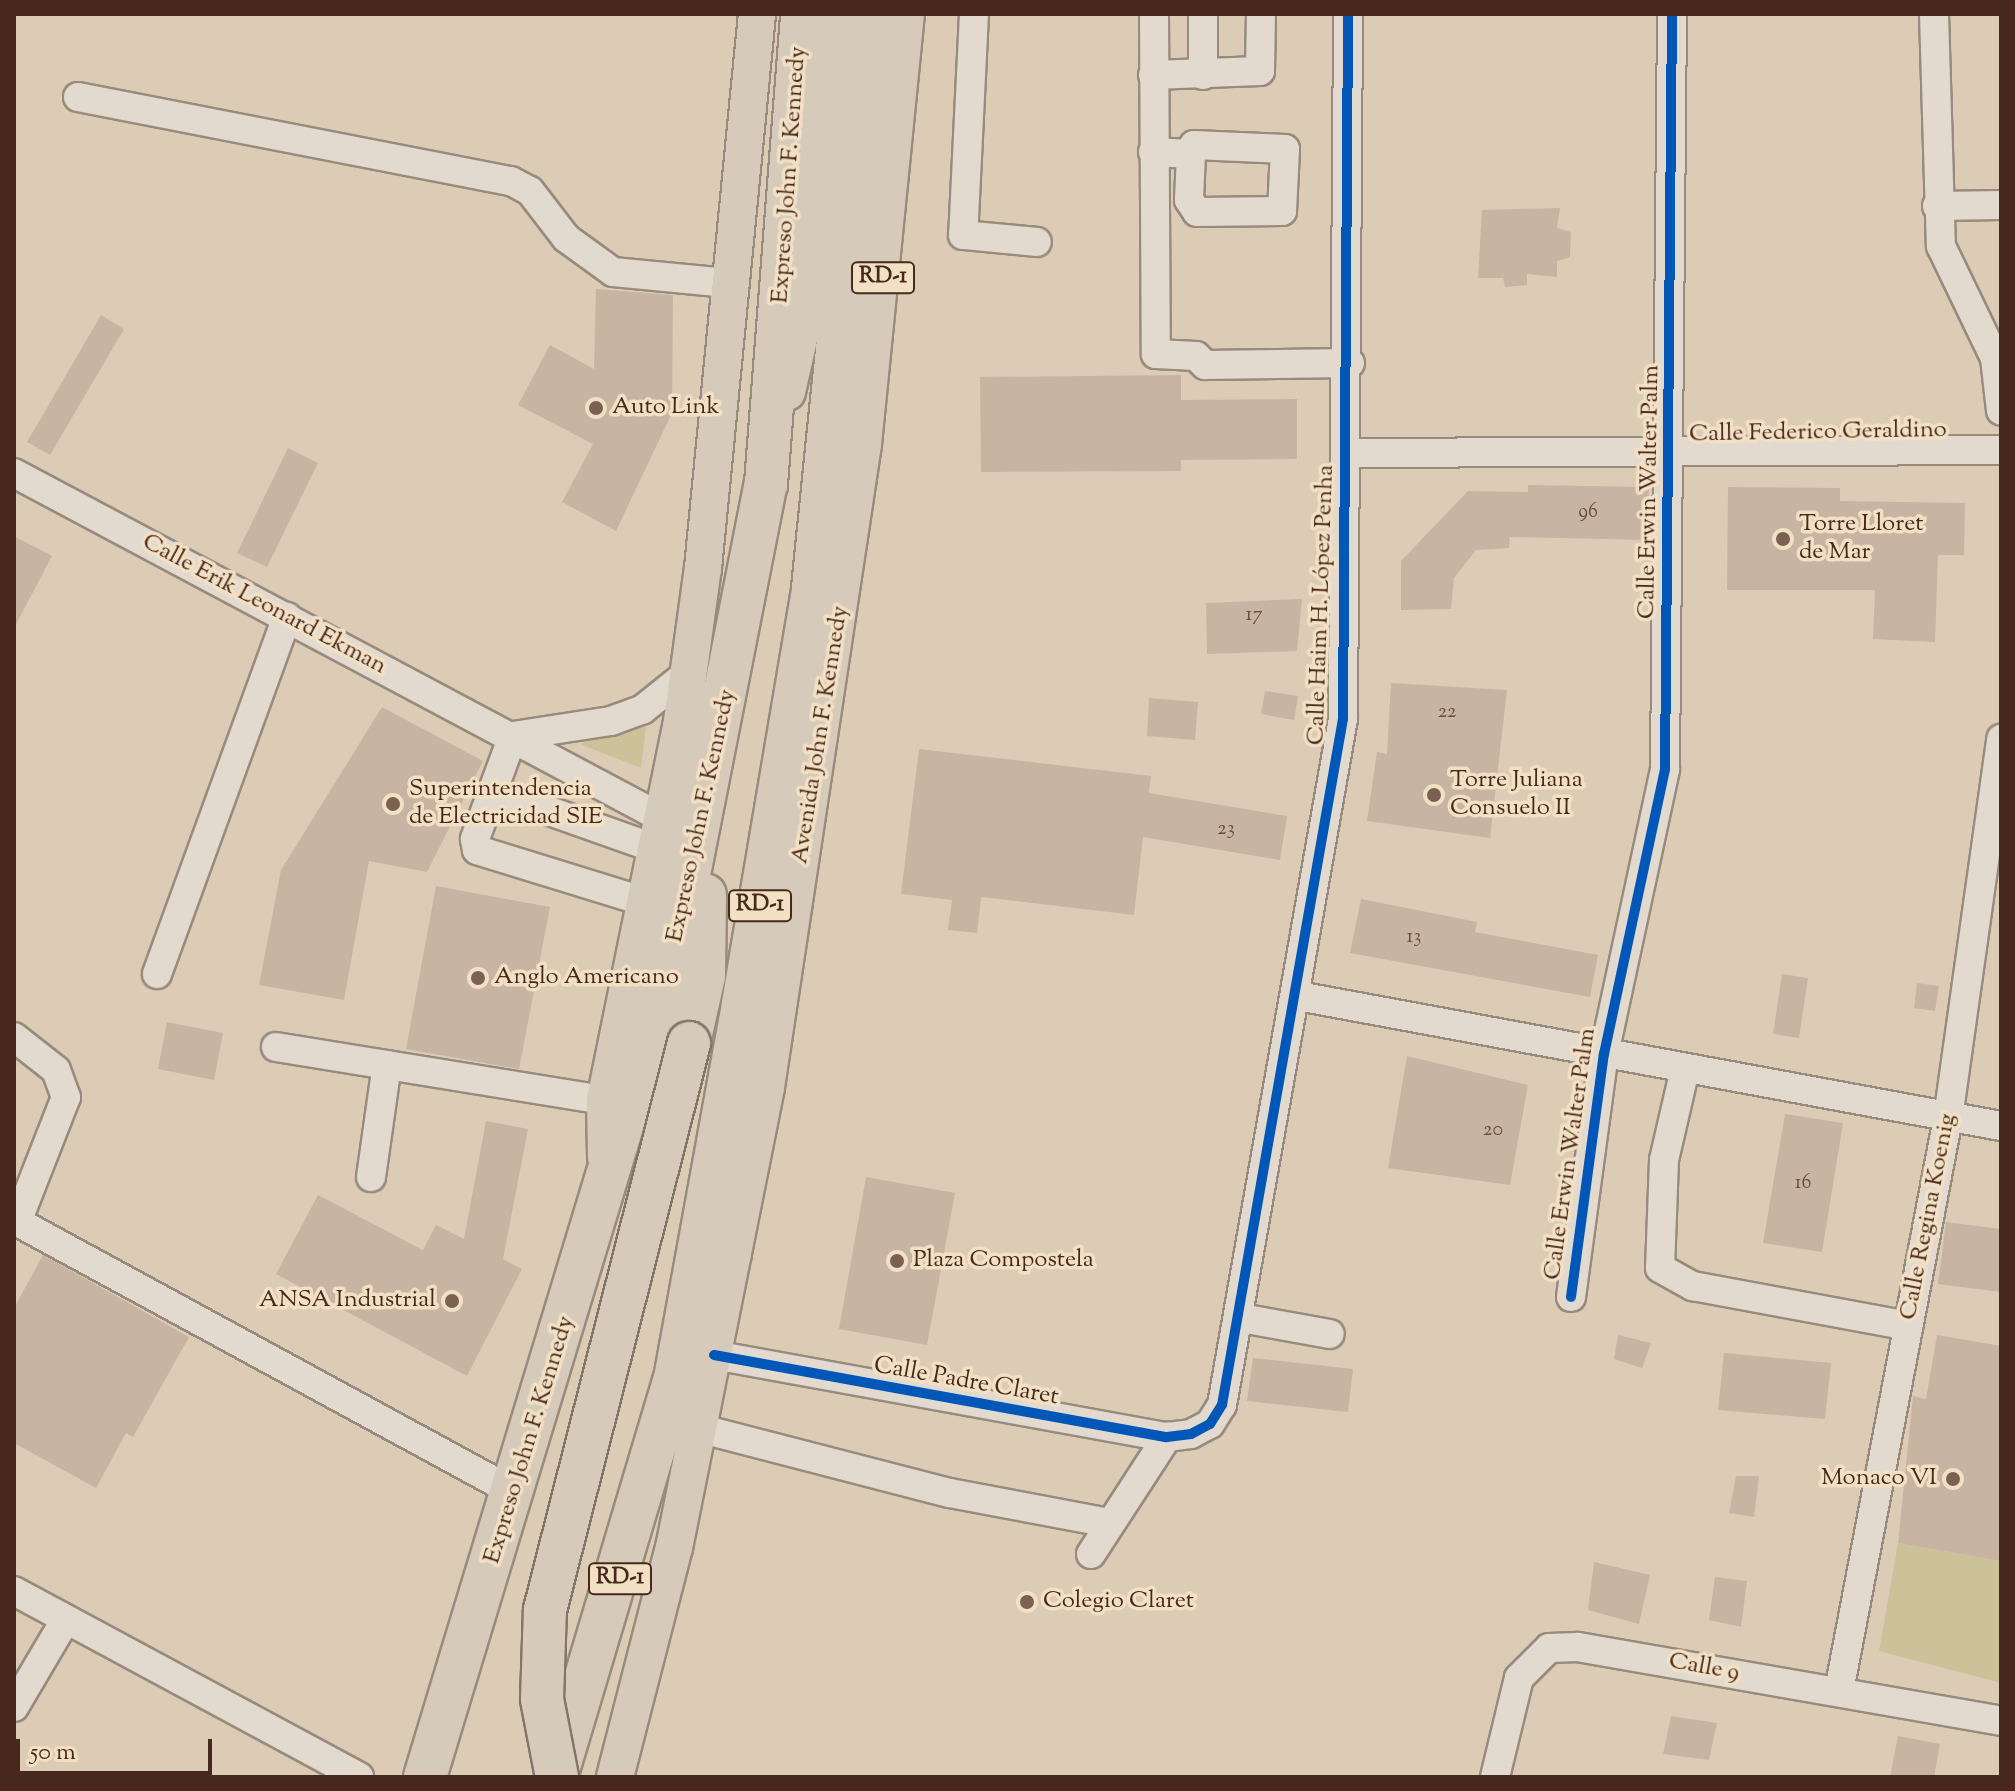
<!DOCTYPE html>
<html>
<head>
<meta charset="utf-8">
<style>
  body { margin:0 }
  #map { position:relative; width:2015px; height:1791px; overflow:hidden; background:#dcccb5; font-family:"Sorts Mill Goudy",serif }
  div>[style] { position:absolute }
  [style*='--x'] { left:calc(var(--x)*1px); top:calc(var(--y)*1px); width:calc(var(--w)*1px); rotate:calc(var(--a)*1deg) }
  .green>* { inset:0; background:#ccc299 }
  .building>* { inset:0; background:#c8b4a2 }
  .roads { filter:drop-shadow(2px 0 #988b7d) drop-shadow(-2px 0 #988b7d) drop-shadow(0 2px #988b7d) drop-shadow(0 -2px #988b7d) }
  .minor>* { height:28px; margin:-14px; padding:0 14px; transform-origin:14px; border-radius:14px; background:#e2dacf }
  .major>* { height:36px; margin:-18px; padding:0 18px; transform-origin:18px; border-radius:18px; background:#d6cbbb }
  .highway>* { height:42px; margin:-21px; padding:0 21px; transform-origin:21px; border-radius:21px; background:#d6cbbb }
  .bridges { filter:drop-shadow(2px 0 #837569) drop-shadow(-2px 0 #837569) drop-shadow(0 2px #837569) drop-shadow(0 -2px #837569) }
  .highway-bridge>* { height:42px; margin:-21px; padding:0 21px; transform-origin:21px; border-radius:21px; background:#d6cbbb }
  .cycleway>* { height:10px; margin:-5px; padding:0 5px; transform-origin:5px; border-radius:5px; background:#0057b8 }
  .dots>* { width:22px; height:22px; translate:-50% -50%; box-sizing:border-box; border:4px solid #f2e0c5; border-radius:50% }
  span { translate:-50% -50%; white-space:nowrap; text-align:center; line-height:1.15; -webkit-text-stroke:7px #f2e0c5; paint-order:stroke }
  .number-label { font-size:20px; color:#694c3f }
  .number-label span { -webkit-text-stroke-width:0 }
  .shield-label span { padding:2px 6px; background:#f2e0c5; border:2px solid; border-radius:6px; -webkit-text-stroke-width:0 }
  .shield-label { font-size:22px; color:#48281c; font-weight:700 }
  .street-label { font-size:24px; color:#48281c }
  .poi-label { font-size:24px; color:#48281c }
  .left { translate:0 -50%; text-align:left }
  .right { translate:-100% -50%; text-align:right }
  .frame { position:absolute; inset:0; border:16px solid #48281c; pointer-events:none }
  .scale { position:absolute; left:16px; top:1739px; width:196px; height:36px; box-sizing:border-box; border:4px solid #48281c; border-top:0; padding-left:10px; font-size:24px; line-height:28px; white-space:nowrap; color:#48281c; -webkit-text-stroke:6px #f2e0c5; paint-order:stroke }
</style>
</head>
<body>
<div id="map">
  <div class="green">
    <div style="clip-path:polygon(612px 725px,646px 727px,641px 768px,582px 745px,588px 736px)"></div>
    <div style="clip-path:polygon(1898px 1543px,2001px 1561px,2001px 1683px,1879px 1651px)"></div>
  </div>
  <div class="building">
    <div style="clip-path:polygon(1560px 208px,1557px 228px,1571px 232px,1570px 257px,1557px 261px,1557px 277px,1527px 274px,1527px 285px,1505px 287px,1503px 278px,1478px 278px,1482px 210px)"></div>
    <div style="clip-path:polygon(596px 289px,673px 295px,672px 413px,616px 531px,562px 502px,593px 444px,518px 405px,550px 345px,594px 369px)"></div>
    <div style="clip-path:polygon(101px 315px,124px 329px,50px 455px,27px 442px)"></div>
    <div style="clip-path:polygon(1181px 375px,1181px 400px,1297px 399px,1297px 459px,1181px 460px,1181px 471px,981px 472px,980px 377px)"></div>
    <div style="clip-path:polygon(288px 448px,318px 463px,267px 567px,237px 553px)"></div>
    <div style="clip-path:polygon(1528px 485px,1649px 487px,1648px 540px,1510px 537px,1509px 548px,1476px 550px,1454px 578px,1451px 609px,1401px 610px,1401px 561px,1468px 491px,1528px 492px)"></div>
    <div style="clip-path:polygon(1728px 487px,1840px 488px,1840px 501px,1965px 503px,1964px 555px,1938px 555px,1935px 642px,1873px 639px,1875px 590px,1727px 590px)"></div>
    <div style="clip-path:polygon(14px 536px,52px 556px,14px 628px)"></div>
    <div style="clip-path:polygon(1302px 599px,1297px 651px,1207px 654px,1206px 603px)"></div>
    <div style="clip-path:polygon(1391px 683px,1507px 690px,1490px 838px,1367px 821px,1377px 752px,1387px 754px)"></div>
    <div style="clip-path:polygon(1265px 691px,1298px 696px,1294px 720px,1261px 714px)"></div>
    <div style="clip-path:polygon(1149px 698px,1198px 702px,1195px 740px,1147px 736px)"></div>
    <div style="clip-path:polygon(382px 707px,483px 761px,427px 872px,369px 861px,344px 1000px,259px 985px,281px 870px)"></div>
    <div style="clip-path:polygon(919px 749px,1151px 776px,1149px 793px,1287px 816px,1280px 860px,1143px 837px,1134px 915px,981px 897px,977px 933px,948px 930px,952px 900px,901px 894px)"></div>
    <div style="clip-path:polygon(436px 886px,550px 907px,519px 1069px,406px 1049px)"></div>
    <div style="clip-path:polygon(1361px 899px,1477px 922px,1475px 932px,1598px 955px,1590px 997px,1350px 953px)"></div>
    <div style="clip-path:polygon(1782px 974px,1808px 978px,1799px 1038px,1773px 1034px)"></div>
    <div style="clip-path:polygon(1917px 983px,1939px 986px,1935px 1011px,1914px 1008px)"></div>
    <div style="clip-path:polygon(167px 1022px,223px 1033px,214px 1080px,158px 1069px)"></div>
    <div style="clip-path:polygon(1407px 1056px,1528px 1085px,1510px 1185px,1388px 1168px)"></div>
    <div style="clip-path:polygon(1785px 1114px,1843px 1123px,1822px 1252px,1763px 1243px)"></div>
    <div style="clip-path:polygon(486px 1121px,528px 1129px,503px 1259px,522px 1269px,467px 1376px,276px 1274px,318px 1195px,423px 1250px,436px 1225px,464px 1239px)"></div>
    <div style="clip-path:polygon(866px 1177px,955px 1193px,927px 1345px,839px 1329px)"></div>
    <div style="clip-path:polygon(1946px 1222px,2001px 1229px,2001px 1292px,1938px 1284px)"></div>
    <div style="clip-path:polygon(43px 1255px,189px 1337px,133px 1437px,126px 1433px,96px 1488px,14px 1443px,14px 1308px)"></div>
    <div style="clip-path:polygon(1618px 1335px,1651px 1343px,1642px 1368px,1614px 1359px)"></div>
    <div style="clip-path:polygon(1937px 1335px,2001px 1346px,2001px 1561px,1898px 1543px,1913px 1396px,1926px 1399px)"></div>
    <div style="clip-path:polygon(1724px 1353px,1831px 1363px,1825px 1419px,1718px 1410px)"></div>
    <div style="clip-path:polygon(1253px 1358px,1353px 1369px,1348px 1412px,1247px 1401px)"></div>
    <div style="clip-path:polygon(1736px 1476px,1759px 1476px,1754px 1517px,1729px 1513px)"></div>
    <div style="clip-path:polygon(1594px 1562px,1650px 1575px,1639px 1624px,1588px 1610px)"></div>
    <div style="clip-path:polygon(1715px 1577px,1747px 1581px,1741px 1627px,1709px 1620px)"></div>
    <div style="clip-path:polygon(1671px 1716px,1717px 1723px,1709px 1760px,1663px 1754px)"></div>
    <div style="clip-path:polygon(1898px 1736px,1940px 1744px,1934px 1777px,1890px 1777px)"></div>
  </div>
  <div class="roads">
    <div class="minor">
      <div style="--x:974;--y:14;--w:221;--a:92.8"></div>
      <div style="--x:963;--y:235;--w:74;--a:5.4"></div>
      <div style="--x:1154;--y:14;--w:340;--a:89.7"></div>
      <div style="--x:1156;--y:354;--w:40;--a:2.9"></div>
      <div style="--x:1196;--y:356;--w:13;--a:45"></div>
      <div style="--x:1205;--y:365;--w:145;--a:-0.8"></div>
      <div style="--x:1934;--y:14;--w:232;--a:88.3"></div>
      <div style="--x:1941;--y:246;--w:124;--a:64.3"></div>
      <div style="--x:1995;--y:358;--w:53;--a:83.5"></div>
      <div style="--x:1153;--y:75;--w:107;--a:-2.1"></div>
      <div style="--x:1260;--y:71;--w:57;--a:-89"></div>
      <div style="--x:1203;--y:75;--w:61;--a:-90"></div>
      <div style="--x:78;--y:97;--w:441;--a:11"></div>
      <div style="--x:511;--y:181;--w:21;--a:28"></div>
      <div style="--x:530;--y:191;--w:59;--a:52.5"></div>
      <div style="--x:566;--y:238;--w:58;--a:35.9"></div>
      <div style="--x:613;--y:272;--w:115;--a:5.5"></div>
      <div style="--x:1153;--y:152;--w:38;--a:3"></div>
      <div style="--x:1191;--y:154;--w:46;--a:92.5"></div>
      <div style="--x:1189;--y:200;--w:14;--a:56"></div>
      <div style="--x:1197;--y:212;--w:85;--a:-0.7"></div>
      <div style="--x:1282;--y:211;--w:62;--a:-87.2"></div>
      <div style="--x:1285;--y:149;--w:91;--a:-177.5"></div>
      <div style="--x:1194;--y:145;--w:9;--a:108"></div>
      <div style="--x:1937;--y:206;--w:64;--a:-0.9"></div>
      <div style="--x:1348;--y:453;--w:653;--a:-0.26"></div>
      <div style="--x:14;--y:473;--w:734;--a:28.03"></div>
      <div style="--x:513;--y:736;--w:110;--a:110.3"></div>
      <div style="--x:475;--y:839;--w:11;--a:80"></div>
      <div style="--x:477;--y:850;--w:177;--a:17.1"></div>
      <div style="--x:513;--y:736;--w:99;--a:-8.7"></div>
      <div style="--x:611;--y:721;--w:33;--a:-20"></div>
      <div style="--x:642;--y:710;--w:59;--a:-38.8"></div>
      <div style="--x:493;--y:791;--w:174;--a:19.5"></div>
      <div style="--x:157;--y:974;--w:380;--a:-70"></div>
      <div style="--x:1298;--y:996;--w:715;--a:10.48"></div>
      <div style="--x:14;--y:1037;--w:53;--a:38.2"></div>
      <div style="--x:56;--y:1070;--w:29;--a:70"></div>
      <div style="--x:66;--y:1097;--w:134;--a:111.4"></div>
      <div style="--x:276;--y:1047;--w:333;--a:9.2"></div>
      <div style="--x:1685;--y:1069;--w:93;--a:103"></div>
      <div style="--x:1664;--y:1160;--w:108;--a:92.1"></div>
      <div style="--x:1660;--y:1268;--w:38;--a:29"></div>
      <div style="--x:1693;--y:1286;--w:219;--a:10.5"></div>
      <div style="--x:371;--y:1177;--w:113;--a:-81.9"></div>
      <div style="--x:14;--y:1220;--w:569;--a:28.55"></div>
      <div style="--x:1571;--y:1297;--w:245;--a:-82.3"></div>
      <div style="--x:1604;--y:1054;--w:291;--a:-77.9"></div>
      <div style="--x:1665;--y:769;--w:755;--a:-89.47"></div>
      <div style="--x:1241;--y:1318;--w:90;--a:10.2"></div>
      <div style="--x:714;--y:1355;--w:460;--a:10.3"></div>
      <div style="--x:1167;--y:1437;--w:24;--a:-7"></div>
      <div style="--x:1191;--y:1434;--w:21;--a:-28"></div>
      <div style="--x:1210;--y:1424;--w:22;--a:-58"></div>
      <div style="--x:1222;--y:1405;--w:697;--a:-80"></div>
      <div style="--x:1343;--y:719;--w:705;--a:-89.59"></div>
      <div style="--x:698;--y:1428;--w:260;--a:14.5"></div>
      <div style="--x:950;--y:1493;--w:162;--a:10.7"></div>
      <div style="--x:1091;--y:1554;--w:140;--a:-57"></div>
      <div style="--x:14;--y:1591;--w:392;--a:28.3"></div>
      <div style="--x:1839;--y:1691;--w:583;--a:-79.23"></div>
      <div style="--x:1948;--y:1118;--w:383;--a:-82"></div>
      <div style="--x:14;--y:1707;--w:102;--a:-59.4"></div>
      <div style="--x:1495;--y:1777;--w:102;--a:-76.4"></div>
      <div style="--x:1519;--y:1678;--w:42;--a:-45"></div>
      <div style="--x:1549;--y:1648;--w:29;--a:-2"></div>
      <div style="--x:1578;--y:1647;--w:429;--a:9.9"></div>
    </div>
    <div class="major">
      <div style="--x:787;--y:392;--w:136;--a:-77.3"></div>
      <div style="--x:817;--y:259;--w:246;--a:-85.3"></div>
      <div style="--x:606;--y:1157;--w:57;--a:-91"></div>
      <div style="--x:605;--y:1100;--w:380;--a:-78.5"></div>
      <div style="--x:681;--y:728;--w:162;--a:-82.2"></div>
      <div style="--x:703;--y:568;--w:557;--a:-84.43"></div>
      <div style="--x:615;--y:1777;--w:236;--a:-75.6"></div>
      <div style="--x:674;--y:1548;--w:470;--a:-78.7"></div>
      <div style="--x:766;--y:1087;--w:650;--a:-81.42"></div>
      <div style="--x:863;--y:444;--w:432;--a:-84.3"></div>
    </div>
    <div class="highway">
      <div style="--x:689;--y:1043;--w:69;--a:-77.4"></div>
      <div style="--x:704;--y:976;--w:81;--a:-89.3"></div>
      <div style="--x:701;--y:1319;--w:71;--a:-66"></div>
      <div style="--x:425;--y:1777;--w:853;--a:-73.16"></div>
      <div style="--x:672;--y:961;--w:486;--a:-78.9"></div>
      <div style="--x:766;--y:484;--w:471;--a:-85.6"></div>
      <div style="--x:556;--y:1777;--w:415;--a:-73.4"></div>
      <div style="--x:675;--y:1379;--w:381;--a:-79.7"></div>
      <div style="--x:743;--y:1004;--w:422;--a:-80.4"></div>
      <div style="--x:813;--y:588;--w:577;--a:-84.23"></div>
    </div>
  </div>
  <div class="bridges">
    <div class="highway-bridge">
      <div style="--x:557;--y:1777;--w:79;--a:-100.9"></div>
      <div style="--x:542;--y:1699;--w:89;--a:-88.1"></div>
      <div style="--x:545;--y:1610;--w:585;--a:-75.75"></div>
    </div>
  </div>
  <div class="cycleway">
    <div style="--x:1571;--y:1297;--w:245;--a:-82.3"></div>
    <div style="--x:1604;--y:1054;--w:291;--a:-77.9"></div>
    <div style="--x:1665;--y:769;--w:755;--a:-89.47"></div>
    <div style="--x:714;--y:1355;--w:460;--a:10.3"></div>
    <div style="--x:1167;--y:1437;--w:24;--a:-7"></div>
    <div style="--x:1191;--y:1434;--w:21;--a:-28"></div>
    <div style="--x:1210;--y:1424;--w:22;--a:-58"></div>
    <div style="--x:1222;--y:1405;--w:697;--a:-80"></div>
    <div style="--x:1343;--y:719;--w:705;--a:-89.59"></div>
  </div>
  <div class="dots">
    <div style="left:596px;top:408px;background:#7c6152"></div>
    <div style="left:1783px;top:539px;background:#7c6152"></div>
    <div style="left:1434px;top:795px;background:#7c6152"></div>
    <div style="left:393px;top:804px;background:#7c6152"></div>
    <div style="left:478px;top:978px;background:#7c6152"></div>
    <div style="left:897px;top:1261px;background:#7c6152"></div>
    <div style="left:452px;top:1301px;background:#7c6152"></div>
    <div style="left:1953px;top:1479px;background:#7c6152"></div>
    <div style="left:1027px;top:1602px;background:#7c6152"></div>
  </div>
  <div class="number-label">
    <span style="left:1588px;top:512px">96</span>
    <span style="left:1254px;top:615px">17</span>
    <span style="left:1447px;top:712px">22</span>
    <span style="left:1226px;top:829px">23</span>
    <span style="left:1414px;top:937px">13</span>
    <span style="left:1493px;top:1130px">20</span>
    <span style="left:1803px;top:1183px">16</span>
  </div>
  <div class="shield-label">
    <span style="left:883px;top:278px">RD-1</span>
    <span style="left:760px;top:906px">RD-1</span>
    <span style="left:620px;top:1579px">RD-1</span>
  </div>
  <div class="street-label">
    <span style="left:790px;top:175px;rotate:-86deg">Expreso John F. Kennedy</span>
    <span style="left:1818px;top:433px;rotate:-1deg">Calle Federico Geraldino</span>
    <span style="left:1650px;top:492px;rotate:-89deg">Calle Erwin Walter Palm</span>
    <span style="left:264px;top:605px;rotate:28deg">Calle Erik Leonard Ekman</span>
    <span style="left:1322px;top:605px;rotate:-88deg">Calle Haim H. López Penha</span>
    <span style="left:821px;top:735px;rotate:-81deg">Avenida John F. Kennedy</span>
    <span style="left:702px;top:816px;rotate:-78deg">Expreso John F. Kennedy</span>
    <span style="left:1571px;top:1154px;rotate:-82deg">Calle Erwin Walter Palm</span>
    <span style="left:1929px;top:1217px;rotate:-79deg">Calle Regina Koenig</span>
    <span style="left:966px;top:1382px;rotate:10deg">Calle Padre Claret</span>
    <span style="left:530px;top:1440px;rotate:-73deg">Expreso John F. Kennedy</span>
    <span style="left:1704px;top:1668px;rotate:10deg">Calle 9</span>
  </div>
  <div class="poi-label">
    <span class="left" style="left:612px;top:408px">Auto Link</span>
    <span class="left" style="left:1799px;top:539px">Torre Lloret<br>de Mar</span>
    <span class="left" style="left:1450px;top:795px">Torre Juliana<br>Consuelo II</span>
    <span class="left" style="left:409px;top:804px">Superintendencia<br>de Electricidad SIE</span>
    <span class="left" style="left:494px;top:978px">Anglo Americano</span>
    <span class="left" style="left:913px;top:1261px">Plaza Compostela</span>
    <span class="right" style="left:436px;top:1301px">ANSA Industrial</span>
    <span class="right" style="left:1937px;top:1479px">Monaco VI</span>
    <span class="left" style="left:1043px;top:1602px">Colegio Claret</span>
  </div>
  <div class="frame"></div>
  <div class="scale">50 m</div>
</div>
</body>
</html>
